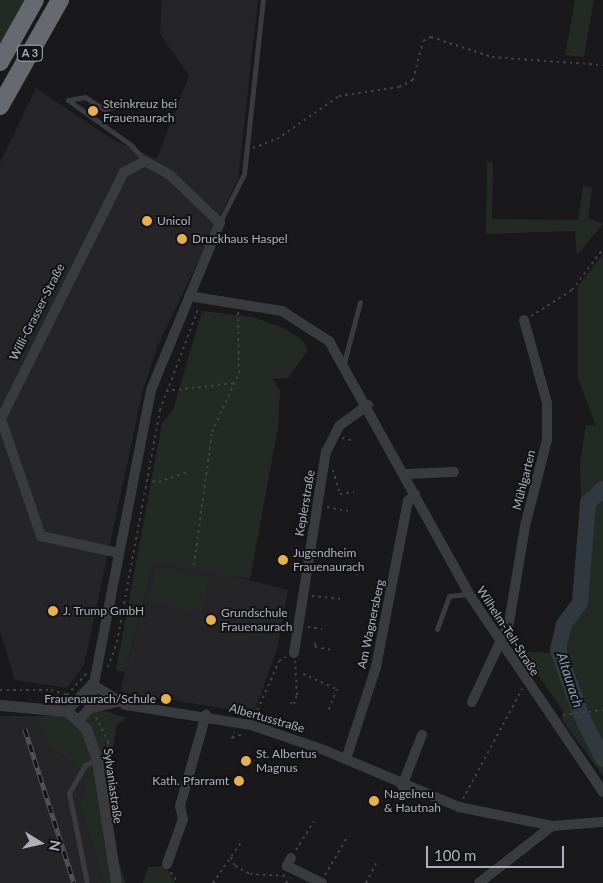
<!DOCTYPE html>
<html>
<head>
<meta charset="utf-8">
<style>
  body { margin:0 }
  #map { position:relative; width:603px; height:883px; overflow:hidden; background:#19181a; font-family:Lato,sans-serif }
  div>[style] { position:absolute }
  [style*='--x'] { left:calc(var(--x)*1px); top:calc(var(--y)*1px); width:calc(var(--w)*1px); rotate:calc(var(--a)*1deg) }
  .built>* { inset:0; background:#252527 }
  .green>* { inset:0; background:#232a24 }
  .river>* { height:16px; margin:-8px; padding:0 8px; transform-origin:8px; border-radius:8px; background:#313940 }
  .path>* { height:2px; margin-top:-1px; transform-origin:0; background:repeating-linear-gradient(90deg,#404246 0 2.5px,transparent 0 6.5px) }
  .service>* { height:5px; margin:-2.5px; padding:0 2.5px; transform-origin:2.5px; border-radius:2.5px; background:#3a3b3f }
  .minor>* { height:10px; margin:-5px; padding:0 5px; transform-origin:5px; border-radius:5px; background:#3a3b3f }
  .tertiary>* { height:11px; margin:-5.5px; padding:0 5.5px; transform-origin:5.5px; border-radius:5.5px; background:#3a3b3f }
  .motorway>* { height:18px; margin:-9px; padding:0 9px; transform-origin:9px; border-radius:9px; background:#666970 }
  .rail>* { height:4.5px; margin-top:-2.25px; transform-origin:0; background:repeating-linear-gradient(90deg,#131315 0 8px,#515358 0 16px); box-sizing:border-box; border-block:1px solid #515358 }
  .dots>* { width:14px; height:14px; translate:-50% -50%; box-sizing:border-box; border:2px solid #131315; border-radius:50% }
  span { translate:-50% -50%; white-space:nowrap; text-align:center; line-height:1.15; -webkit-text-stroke:4px #131315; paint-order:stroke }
  .shield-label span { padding:1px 4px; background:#131315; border:1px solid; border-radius:4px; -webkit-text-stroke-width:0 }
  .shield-label { font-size:11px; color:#acb0b9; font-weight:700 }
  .poi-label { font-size:12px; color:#acb0b9 }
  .left { translate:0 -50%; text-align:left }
  .right { translate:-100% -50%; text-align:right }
  .street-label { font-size:12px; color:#acb0b9 }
  .water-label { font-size:14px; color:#859db2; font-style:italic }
  .north { position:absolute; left:15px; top:818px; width:50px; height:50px; -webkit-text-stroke:4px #131315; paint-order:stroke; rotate:100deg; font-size:14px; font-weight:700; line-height:20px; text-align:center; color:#acb0b9 }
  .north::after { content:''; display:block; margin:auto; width:18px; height:22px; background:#acb0b9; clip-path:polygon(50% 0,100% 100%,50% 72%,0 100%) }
  .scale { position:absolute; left:426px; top:846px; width:138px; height:22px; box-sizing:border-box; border:2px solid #acb0b9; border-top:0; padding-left:6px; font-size:15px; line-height:18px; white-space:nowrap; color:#acb0b9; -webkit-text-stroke:4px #131315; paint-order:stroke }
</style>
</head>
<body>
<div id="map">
  <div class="built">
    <div style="clip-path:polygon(162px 0,258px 0,238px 179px,158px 345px,143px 390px,84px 665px,67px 688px,15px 680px,0 631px,0 163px,36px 88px,112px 139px,157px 159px,189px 75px,160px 34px)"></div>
    <div style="clip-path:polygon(154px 562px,203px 568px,288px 590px,277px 649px,254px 713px,120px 692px)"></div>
    <div style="clip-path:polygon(0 716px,36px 716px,48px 745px,83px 771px,86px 787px,80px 803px,104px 883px,0 883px)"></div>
  </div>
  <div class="green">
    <div style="clip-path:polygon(0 0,27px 0,0 48px)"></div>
    <div style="clip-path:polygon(575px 0,594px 0,584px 57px,565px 55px)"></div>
    <div style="clip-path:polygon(487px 162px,493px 163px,492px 219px,578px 220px,583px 186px,592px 188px,588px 218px,603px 224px,577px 255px,575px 231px,486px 234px)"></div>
    <div style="clip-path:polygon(603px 254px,603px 776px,562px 720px,563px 711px,521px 651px,554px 653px,558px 624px,576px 600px,582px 548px,580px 463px,586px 425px,596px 426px,578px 378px,578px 286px)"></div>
    <div style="clip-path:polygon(202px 311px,252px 317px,284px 328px,303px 341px,308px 350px,288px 378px,273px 379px,280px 391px,278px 428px,250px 579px,154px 562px,125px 672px,116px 670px,162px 423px,173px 410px)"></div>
    <div style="clip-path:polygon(156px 567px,209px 577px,202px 612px,149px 602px)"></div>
    <div style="clip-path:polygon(105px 711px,127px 718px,117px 725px,109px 768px,114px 849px,126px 883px,104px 883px,80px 803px,86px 787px,83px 771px,48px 745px,36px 716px)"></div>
    <div style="clip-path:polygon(166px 866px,175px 883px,143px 883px,148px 867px)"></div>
  </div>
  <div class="river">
    <div style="--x:603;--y:489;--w:21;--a:137"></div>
    <div style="--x:588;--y:503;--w:100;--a:94.6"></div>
    <div style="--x:580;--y:603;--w:26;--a:127"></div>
    <div style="--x:564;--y:624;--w:27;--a:103"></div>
    <div style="--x:558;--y:650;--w:71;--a:70.3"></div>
    <div style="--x:582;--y:717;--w:47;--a:63.4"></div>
  </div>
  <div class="path">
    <div style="--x:253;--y:148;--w:26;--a:-21"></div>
    <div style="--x:277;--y:139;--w:75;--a:-34.7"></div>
    <div style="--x:339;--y:96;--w:61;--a:-8.5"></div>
    <div style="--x:399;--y:87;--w:16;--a:-27"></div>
    <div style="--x:413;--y:80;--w:40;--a:-75.6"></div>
    <div style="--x:423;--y:41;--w:9;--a:-27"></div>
    <div style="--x:431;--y:37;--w:64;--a:18.2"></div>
    <div style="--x:492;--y:57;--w:111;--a:4.1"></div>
    <div style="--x:531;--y:316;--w:49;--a:-32.4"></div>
    <div style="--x:572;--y:290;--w:51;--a:-52.9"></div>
    <div style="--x:166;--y:391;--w:69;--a:-6.6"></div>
    <div style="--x:342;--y:438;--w:9;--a:13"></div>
    <div style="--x:333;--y:470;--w:25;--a:74"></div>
    <div style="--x:340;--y:494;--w:14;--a:-8"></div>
    <div style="--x:146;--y:480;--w:13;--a:9"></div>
    <div style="--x:159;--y:482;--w:29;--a:-20"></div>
    <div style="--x:327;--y:507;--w:21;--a:11"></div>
    <div style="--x:194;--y:565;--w:134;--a:-82.3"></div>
    <div style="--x:212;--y:432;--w:65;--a:-65.4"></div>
    <div style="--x:239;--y:373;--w:61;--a:-90.9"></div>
    <div style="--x:317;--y:566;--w:35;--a:5"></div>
    <div style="--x:312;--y:596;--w:29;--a:6"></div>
    <div style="--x:308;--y:627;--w:14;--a:8"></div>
    <div style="--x:315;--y:643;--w:4;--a:90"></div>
    <div style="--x:315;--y:647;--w:19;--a:9"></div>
    <div style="--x:108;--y:667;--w:27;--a:-70"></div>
    <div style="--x:117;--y:642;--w:236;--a:-79.5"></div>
    <div style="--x:160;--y:410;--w:110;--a:-69.3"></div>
    <div style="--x:303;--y:674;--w:37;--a:24"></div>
    <div style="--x:337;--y:689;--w:24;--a:112"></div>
    <div style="--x:0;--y:690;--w:51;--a:0"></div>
    <div style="--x:51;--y:690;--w:17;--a:17"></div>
    <div style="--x:67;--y:695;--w:31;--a:-48"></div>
    <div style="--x:290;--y:703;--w:4;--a:14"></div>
    <div style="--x:294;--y:704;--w:9;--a:-72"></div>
    <div style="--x:297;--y:695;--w:34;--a:-93"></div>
    <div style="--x:563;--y:715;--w:40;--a:-7.1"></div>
    <div style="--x:255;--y:716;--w:60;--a:-66.4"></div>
    <div style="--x:279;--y:661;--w:8;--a:-30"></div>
    <div style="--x:96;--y:717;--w:28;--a:64"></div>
    <div style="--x:108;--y:742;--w:42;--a:85.9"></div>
    <div style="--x:232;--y:737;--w:9;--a:-13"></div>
    <div style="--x:232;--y:739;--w:7;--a:-74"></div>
    <div style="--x:463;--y:799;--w:125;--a:-61.8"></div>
    <div style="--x:296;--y:850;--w:34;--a:-58"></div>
    <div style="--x:231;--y:857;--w:10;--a:66"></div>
    <div style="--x:235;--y:866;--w:17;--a:28"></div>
    <div style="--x:250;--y:874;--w:35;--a:3"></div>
    <div style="--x:171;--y:872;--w:13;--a:58"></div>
    <div style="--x:325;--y:875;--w:44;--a:-59.9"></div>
    <div style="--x:213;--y:883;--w:51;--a:-55.4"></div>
    <div style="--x:286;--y:883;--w:7;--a:-56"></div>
    <div style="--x:366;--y:883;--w:25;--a:-63"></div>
  </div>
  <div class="service">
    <div style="--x:125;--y:105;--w:21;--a:169"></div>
    <div style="--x:104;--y:109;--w:22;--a:-148"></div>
    <div style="--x:85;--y:97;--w:17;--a:170"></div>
    <div style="--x:68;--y:100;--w:77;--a:35.5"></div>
    <div style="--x:131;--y:145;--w:21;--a:49"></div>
    <div style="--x:220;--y:222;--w:54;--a:-63.4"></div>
    <div style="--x:244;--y:174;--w:175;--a:-83.8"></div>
    <div style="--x:344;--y:363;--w:63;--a:-75.3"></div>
    <div style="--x:437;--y:629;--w:35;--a:-70"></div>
    <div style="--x:449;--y:596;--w:19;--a:-6"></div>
    <div style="--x:87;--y:883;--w:92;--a:-101.3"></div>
    <div style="--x:69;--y:793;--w:32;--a:-60"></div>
    <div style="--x:85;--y:765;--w:13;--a:-23"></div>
  </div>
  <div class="minor">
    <div style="--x:189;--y:296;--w:94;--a:9.2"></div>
    <div style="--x:282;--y:311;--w:56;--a:32.6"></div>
    <div style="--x:329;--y:341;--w:289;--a:61"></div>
    <div style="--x:469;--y:594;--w:239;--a:55.9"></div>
    <div style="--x:406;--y:474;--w:48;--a:-2.4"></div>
    <div style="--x:294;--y:653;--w:204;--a:-81"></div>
    <div style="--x:326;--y:452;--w:29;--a:-63"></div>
    <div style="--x:339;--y:426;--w:36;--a:-36"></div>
    <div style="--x:92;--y:684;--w:40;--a:32"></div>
    <div style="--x:126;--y:705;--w:127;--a:9.1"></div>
    <div style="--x:251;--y:725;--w:77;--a:18.9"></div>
    <div style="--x:324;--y:750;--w:147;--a:22.9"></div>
    <div style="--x:459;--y:807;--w:95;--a:11.5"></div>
    <div style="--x:472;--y:702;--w:87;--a:-64.9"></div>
    <div style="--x:509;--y:623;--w:98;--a:-80.6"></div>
    <div style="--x:525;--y:526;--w:89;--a:-75.7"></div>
    <div style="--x:547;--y:440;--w:37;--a:-90"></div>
    <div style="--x:547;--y:403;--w:86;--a:-105.5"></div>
    <div style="--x:89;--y:709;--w:29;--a:-14"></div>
    <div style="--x:67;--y:711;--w:37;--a:-47"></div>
    <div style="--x:79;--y:720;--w:15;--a:-48"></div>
    <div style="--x:89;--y:709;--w:325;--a:-79"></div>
    <div style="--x:151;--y:390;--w:181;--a:-67.6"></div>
    <div style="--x:220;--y:223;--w:69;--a:-136.2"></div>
    <div style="--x:170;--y:175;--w:29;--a:-151"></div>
    <div style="--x:145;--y:161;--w:24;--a:152"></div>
    <div style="--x:124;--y:172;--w:276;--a:116.5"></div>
    <div style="--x:1;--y:419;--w:124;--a:71.1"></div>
    <div style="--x:41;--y:536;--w:79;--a:12.4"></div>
    <div style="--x:346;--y:759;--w:97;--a:-71.9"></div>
    <div style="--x:376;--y:667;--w:169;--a:-79.1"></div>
    <div style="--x:408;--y:501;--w:10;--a:-45"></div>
    <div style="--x:402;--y:786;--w:55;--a:-68.6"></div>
    <div style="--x:291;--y:858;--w:9;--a:117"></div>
    <div style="--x:287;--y:866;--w:39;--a:26"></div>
    <div style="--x:167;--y:864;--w:48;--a:-70.4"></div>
    <div style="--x:183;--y:819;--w:13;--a:-103"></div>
    <div style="--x:180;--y:806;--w:95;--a:-74.1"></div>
    <div style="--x:479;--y:883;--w:93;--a:-38"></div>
    <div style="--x:552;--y:826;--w:51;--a:-4.5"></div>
  </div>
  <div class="tertiary">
    <div style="--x:0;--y:705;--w:67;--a:5.1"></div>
    <div style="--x:67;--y:711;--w:26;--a:43"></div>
    <div style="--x:86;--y:729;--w:33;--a:70"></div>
    <div style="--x:97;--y:760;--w:124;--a:81.2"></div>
  </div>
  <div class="motorway">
    <div style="--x:0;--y:62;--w:71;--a:-60.6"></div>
    <div style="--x:0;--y:106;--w:122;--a:-60.5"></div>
  </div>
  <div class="rail">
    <div style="--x:25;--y:729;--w:162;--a:72.3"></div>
  </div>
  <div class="dots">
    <div style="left:93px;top:111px;background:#e7b144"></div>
    <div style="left:147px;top:221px;background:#e7b144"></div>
    <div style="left:182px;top:239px;background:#e7b144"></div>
    <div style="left:283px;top:560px;background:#e7b144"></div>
    <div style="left:53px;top:611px;background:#e7b144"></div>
    <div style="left:211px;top:620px;background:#e7b144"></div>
    <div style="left:166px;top:699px;background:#e7b144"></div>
    <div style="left:246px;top:761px;background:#e7b144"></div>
    <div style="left:239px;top:781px;background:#e7b144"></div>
    <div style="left:374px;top:801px;background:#e7b144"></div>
  </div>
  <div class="shield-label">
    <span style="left:30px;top:53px">A 3</span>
  </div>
  <div class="poi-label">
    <span class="left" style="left:103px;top:111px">Steinkreuz bei<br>Frauenaurach</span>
    <span class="left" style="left:157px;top:221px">Unicol</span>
    <span class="left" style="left:192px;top:239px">Druckhaus Haspel</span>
    <span class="left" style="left:293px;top:560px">Jugendheim<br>Frauenaurach</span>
    <span class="left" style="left:63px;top:611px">J. Trump GmbH</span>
    <span class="left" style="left:221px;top:620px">Grundschule<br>Frauenaurach</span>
    <span class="right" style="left:156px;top:699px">Frauenaurach/Schule</span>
    <span class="left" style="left:256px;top:761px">St. Albertus<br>Magnus</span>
    <span class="right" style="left:229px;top:781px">Kath. Pfarramt</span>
    <span class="left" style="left:384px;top:801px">Nagelneu<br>&amp; Hautnah</span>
  </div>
  <div class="street-label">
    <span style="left:37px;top:312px;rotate:-63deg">Willi-Grasser-Straße</span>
    <span style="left:524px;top:480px;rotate:-76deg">Mühlgarten</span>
    <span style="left:305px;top:503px;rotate:-80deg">Keplerstraße</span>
    <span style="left:371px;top:624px;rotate:-78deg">Am Wagnersberg</span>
    <span style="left:508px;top:631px;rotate:57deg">Wilhelm-Tell-Straße</span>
    <span style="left:267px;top:718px;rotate:16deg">Albertusstraße</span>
    <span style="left:113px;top:786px;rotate:82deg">Sylvaniastraße</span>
  </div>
  <div class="water-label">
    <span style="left:570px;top:680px;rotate:72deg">Altaurach</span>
  </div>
  <div class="north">N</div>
  <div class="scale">100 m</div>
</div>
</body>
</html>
